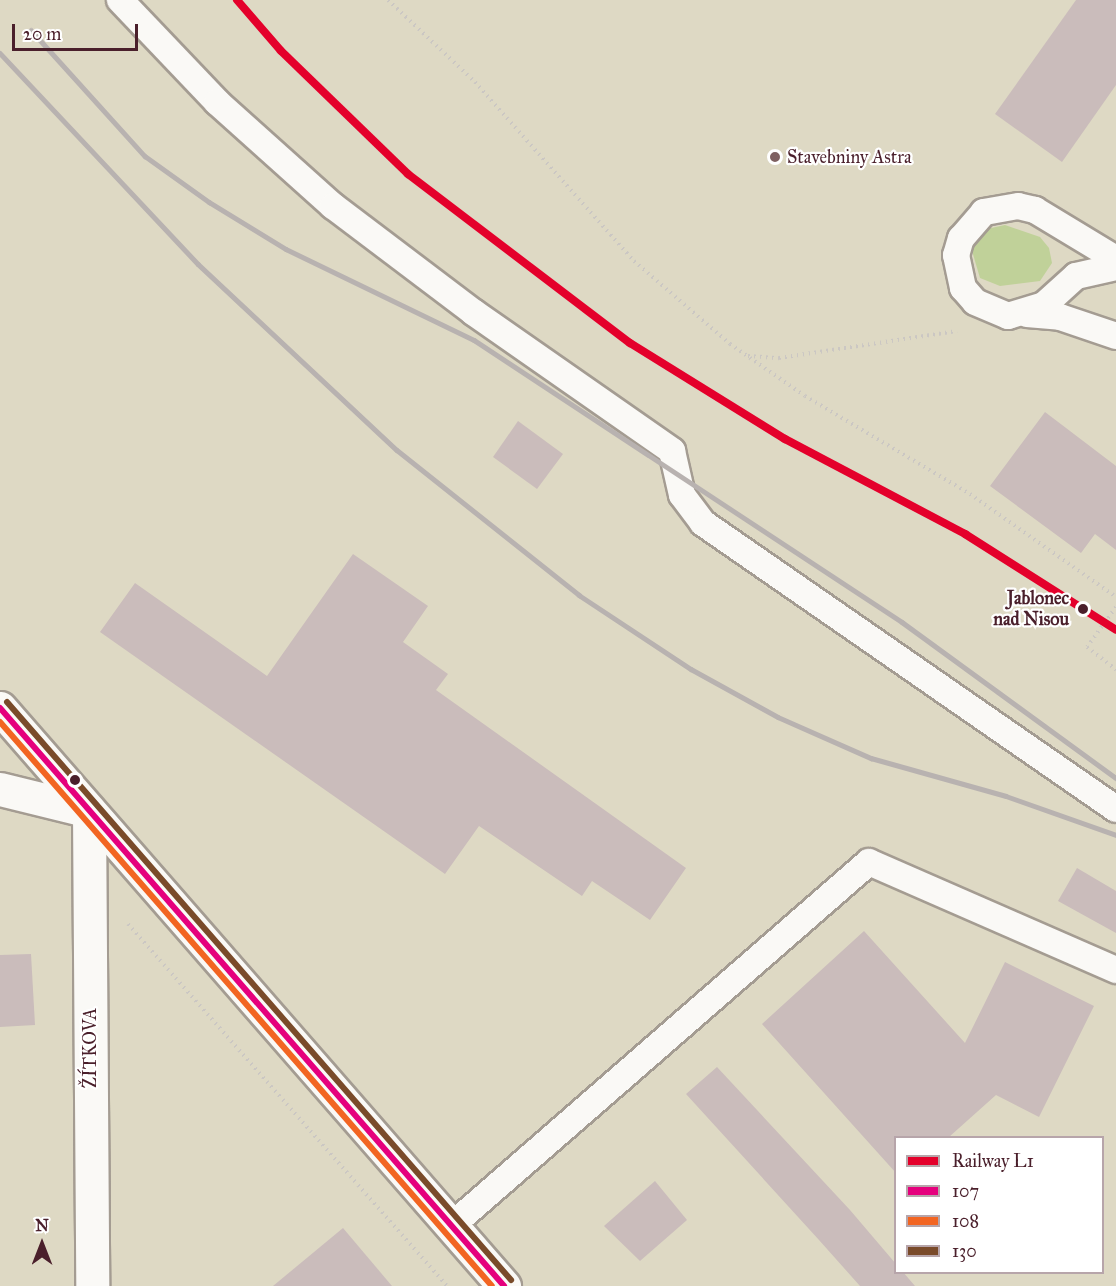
<!DOCTYPE html>
<html>
<head>
<meta charset="utf-8">
<style>
  body { margin:0 }
  #map { position:relative; width:1116px; height:1286px; overflow:hidden; background:#ded9c4; font-family:"IM FELL Great Primer",serif }
  div>[style] { position:absolute }
  [style*='--x'] { left:calc(var(--x)*1px); top:calc(var(--y)*1px); width:calc(var(--w)*1px); rotate:calc(var(--a)*1deg) }
  .green>* { inset:0; background:#c0d199 }
  .building>* { inset:0; background:#cabcbb }
  .path>* { height:4px; margin-top:-2px; transform-origin:0; background:repeating-linear-gradient(90deg,#cbc7c3 0 1.5px,transparent 0 6px) }
  .roads { filter:drop-shadow(2px 0 #a49c92) drop-shadow(-2px 0 #a49c92) drop-shadow(0 2px #a49c92) drop-shadow(0 -2px #a49c92) }
  .lane>* { height:26px; margin:-13px; padding:0 13px; transform-origin:13px; border-radius:13px; background:#faf9f6 }
  .street>* { height:33px; margin:-16.5px; padding:0 16.5px; transform-origin:16.5px; border-radius:16.5px; background:#faf9f6 }
  .rail>* { height:4.5px; margin:-2.25px; padding:0 2.25px; transform-origin:2.25px; border-radius:2.25px; background:#b8b2b0 }
  .bus-1>* { height:6px; margin:-3px; padding:0 3px; transform-origin:3px; border-radius:3px; background:#e5007d }
  .bus-2>* { height:6px; margin:-3px; padding:0 3px; transform-origin:3px; border-radius:3px; background:#f26522 }
  .bus-3>* { height:6px; margin:-3px; padding:0 3px; transform-origin:3px; border-radius:3px; background:#7a4b2a }
  .rail-1>* { height:8px; margin:-4px; padding:0 4px; transform-origin:4px; border-radius:4px; background:#e4002b }
  .dots>* { width:16px; height:16px; translate:-50% -50%; box-sizing:border-box; border:3px solid #fff; border-radius:50% }
  span { translate:-50% -50%; white-space:nowrap; text-align:center; line-height:1.15; -webkit-text-stroke:4.5px #fff; paint-order:stroke }
  .poi-label { font-size:18px; color:#4a1f2b }
  .left { translate:0 -50%; text-align:left }
  .stop-label { font-size:18px; color:#4a1f2b; font-weight:700 }
  .right { translate:-100% -50%; text-align:right }
  .street-label { font-size:18px; color:#4a1f2b }
  .legend { position:absolute; left:894px; top:1136px; width:210px; height:138px; box-sizing:border-box; background:#fff; border:2px solid #b7a5aa; margin:0; padding:8px 10px; list-style:none; font-size:18px; color:#4a1f2b }
  .legend li { display:flex; align-items:center; gap:12px; height:30px }
  .legend b { width:30px; border:2px solid #b7a5aa }
  .north { position:absolute; left:12px; top:1214px; width:60px; height:60px; -webkit-text-stroke:4px #fff; paint-order:stroke; rotate:0deg; font-size:16px; font-weight:700; line-height:24px; text-align:center; color:#4a1f2b }
  .north::after { content:''; display:block; margin:auto; width:21px; height:27px; background:#4a1f2b; clip-path:polygon(50% 0,100% 100%,50% 72%,0 100%) }
  .scale { position:absolute; left:12px; top:24px; width:126px; height:27px; box-sizing:border-box; border:3px solid #4a1f2b; border-top:0; padding-left:8px; font-size:18px; line-height:21px; white-space:nowrap; color:#4a1f2b; -webkit-text-stroke:4px #fff; paint-order:stroke }
</style>
</head>
<body>
<div id="map">
  <div class="green">
    <div style="clip-path:polygon(1005px 225px,1040px 237px,1049px 248px,1052px 263px,1040px 281px,1000px 286px,980px 278px,970px 244px,982px 230px)"></div>
  </div>
  <div class="building">
    <div style="clip-path:polygon(1076px 0,1116px 0,1116px 85px,1062px 162px,995px 114px)"></div>
    <div style="clip-path:polygon(1045px 412px,1116px 466px,1116px 550px,1095px 534px,1081px 553px,990px 486px)"></div>
    <div style="clip-path:polygon(518px 421px,563px 454px,537px 489px,493px 457px)"></div>
    <div style="clip-path:polygon(353px 554px,428px 606px,403px 642px,448px 674px,436px 690px,686px 868px,650px 920px,592px 881px,582px 896px,479px 826px,445px 874px,100px 632px,135px 583px,267px 676px)"></div>
    <div style="clip-path:polygon(1077px 868px,1116px 891px,1116px 933px,1058px 901px)"></div>
    <div style="clip-path:polygon(864px 931px,965px 1043px,1005px 962px,1094px 1006px,1039px 1117px,996px 1095px,949px 1137px,896px 1137px,896px 1173px,762px 1024px)"></div>
    <div style="clip-path:polygon(31px 954px,35px 1025px,0 1027px,0 955px)"></div>
    <div style="clip-path:polygon(717px 1067px,850px 1210px,896px 1264px,896px 1272px,903px 1272px,915px 1286px,860px 1286px,819px 1240px,686px 1094px)"></div>
    <div style="clip-path:polygon(655px 1181px,687px 1220px,640px 1261px,604px 1226px)"></div>
    <div style="clip-path:polygon(343px 1228px,392px 1286px,273px 1286px)"></div>
  </div>
  <div class="path">
    <div style="--x:388;--y:0;--w:120;--a:43.3"></div>
    <div style="--x:475;--y:82;--w:239;--a:48.4"></div>
    <div style="--x:634;--y:261;--w:127;--a:40.8"></div>
    <div style="--x:730;--y:344;--w:91;--a:34.7"></div>
    <div style="--x:805;--y:396;--w:192;--a:30.7"></div>
    <div style="--x:970;--y:494;--w:179;--a:35.2"></div>
    <div style="--x:748;--y:356;--w:31;--a:4"></div>
    <div style="--x:779;--y:358;--w:180;--a:-8.6"></div>
    <div style="--x:1116;--y:607;--w:49;--a:125.9"></div>
    <div style="--x:1087;--y:647;--w:37;--a:38"></div>
    <div style="--x:128;--y:924;--w:482;--a:48.6"></div>
  </div>
  <div class="roads">
    <div class="lane">
      <div style="--x:120;--y:0;--w:141;--a:46.4"></div>
      <div style="--x:217;--y:102;--w:156;--a:41.9"></div>
      <div style="--x:333;--y:206;--w:176;--a:37.1"></div>
      <div style="--x:473;--y:312;--w:243;--a:34.9"></div>
      <div style="--x:672;--y:451;--w:45;--a:77.2"></div>
      <div style="--x:682;--y:495;--w:35;--a:53"></div>
      <div style="--x:703;--y:523;--w:502;--a:34.7"></div>
      <div style="--x:1116;--y:259;--w:95;--a:-148.8"></div>
      <div style="--x:1035;--y:210;--w:17;--a:-167"></div>
      <div style="--x:1018;--y:206;--w:35;--a:170"></div>
      <div style="--x:984;--y:212;--w:35;--a:131"></div>
      <div style="--x:961;--y:238;--w:18;--a:106"></div>
      <div style="--x:956;--y:255;--w:34;--a:78"></div>
      <div style="--x:963;--y:288;--w:18;--a:49"></div>
      <div style="--x:975;--y:302;--w:36;--a:23"></div>
      <div style="--x:1008;--y:316;--w:38;--a:-17"></div>
      <div style="--x:1044;--y:305;--w:43;--a:-42.2"></div>
      <div style="--x:1076;--y:276;--w:41;--a:-12.7"></div>
      <div style="--x:1027;--y:314;--w:33;--a:5"></div>
      <div style="--x:1060;--y:317;--w:59;--a:18.7"></div>
      <div style="--x:451;--y:1226;--w:554;--a:-41.05"></div>
      <div style="--x:869;--y:862;--w:270;--a:23.6"></div>
    </div>
    <div class="street">
      <div style="--x:0;--y:708;--w:767;--a:48.91"></div>
      <div style="--x:0;--y:789;--w:92;--a:13.9"></div>
      <div style="--x:89;--y:811;--w:475;--a:89.6"></div>
    </div>
  </div>
  <div class="rail">
    <div style="--x:31;--y:30;--w:170;--a:47.9"></div>
    <div style="--x:145;--y:156;--w:79;--a:35.7"></div>
    <div style="--x:209;--y:202;--w:90;--a:31.4"></div>
    <div style="--x:286;--y:249;--w:209;--a:25.8"></div>
    <div style="--x:474;--y:340;--w:513;--a:33.38"></div>
    <div style="--x:902;--y:622;--w:265;--a:36.1"></div>
    <div style="--x:0;--y:53;--w:289;--a:46.8"></div>
    <div style="--x:198;--y:264;--w:272;--a:43.1"></div>
    <div style="--x:397;--y:450;--w:233;--a:38.5"></div>
    <div style="--x:579;--y:595;--w:134;--a:33.5"></div>
    <div style="--x:691;--y:669;--w:99;--a:28.9"></div>
    <div style="--x:778;--y:717;--w:102;--a:23.8"></div>
    <div style="--x:871;--y:758;--w:140;--a:15.7"></div>
    <div style="--x:1006;--y:796;--w:117;--a:19.5"></div>
  </div>
  <div class="bus-1">
    <div style="--x:0;--y:708;--w:767;--a:48.91"></div>
  </div>
  <div class="bus-2">
    <div style="--x:0;--y:722;--w:748;--a:48.9"></div>
  </div>
  <div class="bus-3">
    <div style="--x:7;--y:702;--w:767;--a:48.91"></div>
  </div>
  <div class="rail-1">
    <div style="--x:237;--y:0;--w:67;--a:49.2"></div>
    <div style="--x:281;--y:51;--w:177;--a:44.1"></div>
    <div style="--x:408;--y:174;--w:279;--a:37.3"></div>
    <div style="--x:630;--y:343;--w:182;--a:31.8"></div>
    <div style="--x:785;--y:439;--w:204;--a:27.8"></div>
    <div style="--x:965;--y:534;--w:179;--a:32.4"></div>
  </div>
  <div class="dots">
    <div style="left:775px;top:157px;background:#7e6061"></div>
    <div style="left:1083px;top:609px;background:#4a1f2b"></div>
    <div style="left:75px;top:780px;background:#4a1f2b"></div>
  </div>
  <div class="poi-label">
    <span class="left" style="left:787px;top:157px">Stavebniny Astra</span>
  </div>
  <div class="stop-label">
    <span class="right" style="left:1069px;top:609px">Jablonec<br>nad Nisou</span>
  </div>
  <div class="street-label">
    <span style="left:90px;top:1048px;rotate:-90deg">ŽÍTKOVA</span>
  </div>
  <ul class="legend">
  <li><b style="height:8px;background:#e4002b"></b>Railway L1</li>
  <li><b style="height:8px;background:#e5007d"></b>107</li>
  <li><b style="height:8px;background:#f26522"></b>108</li>
  <li><b style="height:8px;background:#7a4b2a"></b>130</li>
  </ul>
  <div class="north">N</div>
  <div class="scale">20 m</div>
</div>
</body>
</html>
